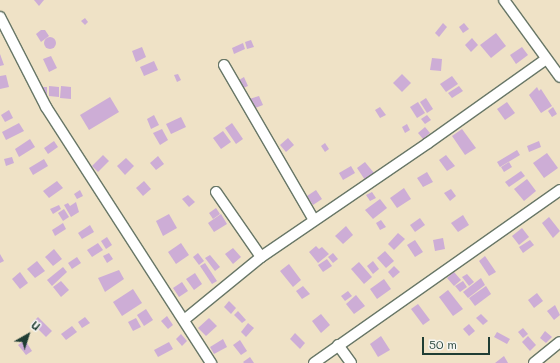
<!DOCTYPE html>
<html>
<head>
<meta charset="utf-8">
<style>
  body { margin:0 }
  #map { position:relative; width:560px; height:363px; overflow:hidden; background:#efe2c6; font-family:Mali,sans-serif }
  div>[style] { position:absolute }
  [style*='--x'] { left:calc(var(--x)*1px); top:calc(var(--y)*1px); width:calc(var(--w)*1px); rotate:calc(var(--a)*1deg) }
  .building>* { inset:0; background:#cdadd6 }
  .round { border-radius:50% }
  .roads { filter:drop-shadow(1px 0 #687767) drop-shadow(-1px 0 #687767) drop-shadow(0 1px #687767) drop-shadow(0 -1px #687767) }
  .minor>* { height:10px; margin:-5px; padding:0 5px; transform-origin:5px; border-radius:5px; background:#fff }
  span { translate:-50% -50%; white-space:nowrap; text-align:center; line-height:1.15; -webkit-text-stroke:4px #f6f6f2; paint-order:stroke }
  .north { position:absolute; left:8px; top:315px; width:40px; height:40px; -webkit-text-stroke:3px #f6f6f2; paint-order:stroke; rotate:39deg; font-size:11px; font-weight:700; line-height:16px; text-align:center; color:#1f3d34 }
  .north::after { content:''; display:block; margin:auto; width:14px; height:18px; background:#1f3d34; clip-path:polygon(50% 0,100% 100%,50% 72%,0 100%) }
  .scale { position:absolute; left:422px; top:337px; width:68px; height:18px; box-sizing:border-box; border:2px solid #1f3d34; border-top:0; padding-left:5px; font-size:12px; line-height:14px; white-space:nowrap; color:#1f3d34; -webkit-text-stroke:3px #f6f6f2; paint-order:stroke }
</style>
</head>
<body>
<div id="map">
  <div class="building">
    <div style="clip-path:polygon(34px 0,44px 0,39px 6px)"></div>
    <div style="clip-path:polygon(85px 18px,88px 22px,85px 25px,81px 21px)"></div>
    <div style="clip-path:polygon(443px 23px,447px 27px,439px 37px,435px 33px)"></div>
    <div style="clip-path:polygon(464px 23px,469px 29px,463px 33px,459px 27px)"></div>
    <div style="clip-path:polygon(41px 30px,45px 30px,49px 36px,41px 42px,36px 34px)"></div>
    <div style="clip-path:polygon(496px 33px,506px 46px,491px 58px,480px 45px)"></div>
    <div class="round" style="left:44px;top:37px;width:12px;height:12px"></div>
    <div style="clip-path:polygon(472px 38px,478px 45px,471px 52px,465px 45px)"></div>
    <div style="clip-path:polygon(251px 40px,254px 47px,247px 49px,245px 42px)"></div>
    <div style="clip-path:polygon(243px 43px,245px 49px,234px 54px,232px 48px)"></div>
    <div style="clip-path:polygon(142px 47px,146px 57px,136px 62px,132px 51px)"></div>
    <div style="clip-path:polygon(522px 47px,528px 55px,516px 64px,510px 55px)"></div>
    <div style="clip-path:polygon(0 54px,4px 65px,0 66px)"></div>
    <div style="clip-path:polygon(51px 56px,57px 68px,49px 72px,43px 59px)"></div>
    <div style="clip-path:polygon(432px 58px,442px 59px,441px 71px,430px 70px)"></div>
    <div style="clip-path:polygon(154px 61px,158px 70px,144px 76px,140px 67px)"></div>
    <div style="clip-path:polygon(178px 74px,181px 80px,177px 82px,174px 75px)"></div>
    <div style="clip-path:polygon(402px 74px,411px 83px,402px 92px,393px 83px)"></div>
    <div style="clip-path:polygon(6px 75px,9px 87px,0 89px,0 76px)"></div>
    <div style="clip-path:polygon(452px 76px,458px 84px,446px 92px,440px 84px)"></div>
    <div style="clip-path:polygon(244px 77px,248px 86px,243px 88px,239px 80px)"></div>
    <div style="clip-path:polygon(49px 86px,59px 87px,59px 97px,49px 96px)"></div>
    <div style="clip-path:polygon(61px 86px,71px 87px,71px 99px,60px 98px)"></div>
    <div style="clip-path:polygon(459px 86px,463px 91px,452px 98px,448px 93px)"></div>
    <div style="clip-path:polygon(39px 87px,47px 87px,47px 95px,39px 95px)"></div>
    <div style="clip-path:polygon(537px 87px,539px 91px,541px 89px,552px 106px,541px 113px,529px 95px)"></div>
    <div style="clip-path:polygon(259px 96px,263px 105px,253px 109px,249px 99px)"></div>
    <div style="clip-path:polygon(110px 97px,119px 112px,89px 130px,80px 115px)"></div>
    <div style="clip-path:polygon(426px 98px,433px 109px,427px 113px,420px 102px)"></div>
    <div style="clip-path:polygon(418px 102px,425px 113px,417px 118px,410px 107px)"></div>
    <div style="clip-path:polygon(507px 102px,515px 113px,505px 120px,497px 109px)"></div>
    <div style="clip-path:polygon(380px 107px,386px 115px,380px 118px,375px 110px)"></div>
    <div style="clip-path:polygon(553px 107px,557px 114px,552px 117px,548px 111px)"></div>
    <div style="clip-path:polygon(9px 110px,13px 118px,5px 122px,1px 115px)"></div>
    <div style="clip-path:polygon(154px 115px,159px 125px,151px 129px,147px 119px)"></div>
    <div style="clip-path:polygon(427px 115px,431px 120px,425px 124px,421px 119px)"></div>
    <div style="clip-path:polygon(181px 117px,186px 127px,171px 134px,166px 124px)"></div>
    <div style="clip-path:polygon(19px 123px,24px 131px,6px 140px,2px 132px)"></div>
    <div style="clip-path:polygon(232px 123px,243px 139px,236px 144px,225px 128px)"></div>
    <div style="clip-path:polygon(407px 124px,410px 130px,405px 133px,402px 127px)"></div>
    <div style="clip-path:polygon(425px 127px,430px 133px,423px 139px,418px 133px)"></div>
    <div style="clip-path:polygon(162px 129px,168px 140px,160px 145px,153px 133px)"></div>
    <div style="clip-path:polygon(462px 129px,476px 148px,465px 155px,452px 136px)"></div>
    <div style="clip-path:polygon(223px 131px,231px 142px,221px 149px,213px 138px)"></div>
    <div style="clip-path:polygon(288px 138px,294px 145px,286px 152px,280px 145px)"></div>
    <div style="clip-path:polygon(30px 139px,35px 147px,19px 157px,15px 149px)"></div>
    <div style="clip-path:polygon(54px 141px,58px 147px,48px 154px,44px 148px)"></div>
    <div style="clip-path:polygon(539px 141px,541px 147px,529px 152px,527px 146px)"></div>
    <div style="clip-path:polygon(325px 143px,329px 149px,325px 152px,321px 146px)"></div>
    <div style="clip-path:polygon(517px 150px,520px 155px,500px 167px,497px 162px)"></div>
    <div style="clip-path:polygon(547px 153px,558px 168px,544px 178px,533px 163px)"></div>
    <div style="clip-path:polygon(103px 155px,109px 161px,98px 172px,92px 166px)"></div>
    <div style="clip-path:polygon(446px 155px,455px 166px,447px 171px,439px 160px)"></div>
    <div style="clip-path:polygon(158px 156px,164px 164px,156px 170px,150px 163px)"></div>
    <div style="clip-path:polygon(12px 157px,14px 163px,6px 166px,4px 159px)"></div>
    <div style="clip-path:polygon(126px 158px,134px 166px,125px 175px,117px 166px)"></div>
    <div style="clip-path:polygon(44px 159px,48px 166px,33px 175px,29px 168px)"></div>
    <div style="clip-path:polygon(365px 162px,374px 173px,365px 180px,357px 168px)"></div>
    <div style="clip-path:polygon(509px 162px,512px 167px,504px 172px,501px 167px)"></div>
    <div style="clip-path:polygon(351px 166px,355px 173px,343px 180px,339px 173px)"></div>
    <div style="clip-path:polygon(521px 171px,525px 176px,509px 187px,505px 182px)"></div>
    <div style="clip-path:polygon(427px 172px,433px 182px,423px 187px,417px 178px)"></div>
    <div style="clip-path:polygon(527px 179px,536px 191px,524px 201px,514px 189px)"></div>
    <div style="clip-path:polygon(57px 181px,63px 188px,49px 198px,43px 191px)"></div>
    <div style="clip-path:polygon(144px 181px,151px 189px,143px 196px,136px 188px)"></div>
    <div style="clip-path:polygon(404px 188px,411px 199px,397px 208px,390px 198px)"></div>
    <div style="clip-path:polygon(451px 189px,456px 196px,450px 201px,444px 193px)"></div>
    <div style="clip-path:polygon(80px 190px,83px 196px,77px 199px,74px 194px)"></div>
    <div style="clip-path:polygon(316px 190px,322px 199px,313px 205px,307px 196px)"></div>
    <div style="clip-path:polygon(372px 192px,376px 198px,370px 201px,366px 195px)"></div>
    <div style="clip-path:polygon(188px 195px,195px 202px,189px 207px,182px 199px)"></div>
    <div style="clip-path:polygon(380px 199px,387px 208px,373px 219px,365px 210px)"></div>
    <div style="clip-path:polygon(76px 202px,79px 212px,71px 217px,64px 205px,68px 203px,70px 206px)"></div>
    <div style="clip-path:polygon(59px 205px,61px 209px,53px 214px,50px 209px)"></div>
    <div style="clip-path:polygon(216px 208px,220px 214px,213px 219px,209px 213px)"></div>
    <div style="clip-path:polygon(64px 209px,69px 217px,63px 221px,58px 213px)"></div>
    <div style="clip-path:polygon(169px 214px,177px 228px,163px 236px,156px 221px)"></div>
    <div style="clip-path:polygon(221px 214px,227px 224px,214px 232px,208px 223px)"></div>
    <div style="clip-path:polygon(463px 215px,469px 225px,458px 232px,451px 223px)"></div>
    <div style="clip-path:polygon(549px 217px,560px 231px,553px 238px,542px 223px)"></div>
    <div style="clip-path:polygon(420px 218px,425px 225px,415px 232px,410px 225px)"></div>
    <div style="clip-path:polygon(381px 220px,386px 227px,380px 230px,376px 223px)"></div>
    <div style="clip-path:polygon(63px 223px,66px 229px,55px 236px,52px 230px)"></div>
    <div style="clip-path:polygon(90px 225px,94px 232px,82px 239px,78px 233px)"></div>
    <div style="clip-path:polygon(346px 226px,353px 235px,343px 244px,335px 236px)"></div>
    <div style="clip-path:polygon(522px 228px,529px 237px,519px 245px,512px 236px)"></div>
    <div style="clip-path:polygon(398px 233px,405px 239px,394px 250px,388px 244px)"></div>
    <div style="clip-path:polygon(107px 237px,112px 245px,106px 249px,101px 241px)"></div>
    <div style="clip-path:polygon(443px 238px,445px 249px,435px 251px,433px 240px)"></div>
    <div style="clip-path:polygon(415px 240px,423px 252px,415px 257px,407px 245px)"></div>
    <div style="clip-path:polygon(530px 240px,534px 245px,523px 253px,519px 247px)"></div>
    <div style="clip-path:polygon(98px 243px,103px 250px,92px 257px,87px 250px)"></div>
    <div style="clip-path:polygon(181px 243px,189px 255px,176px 264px,168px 252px)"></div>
    <div style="clip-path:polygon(316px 246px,319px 249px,322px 247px,329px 254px,318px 263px,309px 252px)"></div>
    <div style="clip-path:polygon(233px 248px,241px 257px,233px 264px,225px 254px)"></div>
    <div style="clip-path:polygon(54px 249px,62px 259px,53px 266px,45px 257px)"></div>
    <div style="clip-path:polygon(385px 251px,394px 261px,386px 268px,377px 258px)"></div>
    <div style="clip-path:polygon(109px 253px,113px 259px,107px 263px,103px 256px)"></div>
    <div style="clip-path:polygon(198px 253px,204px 261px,199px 265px,193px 257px)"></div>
    <div style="clip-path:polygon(333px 253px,338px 259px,333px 263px,328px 257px)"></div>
    <div style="clip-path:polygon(0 254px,4px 261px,0 263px)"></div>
    <div style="clip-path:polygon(210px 255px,220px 267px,215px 271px,205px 258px)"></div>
    <div style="clip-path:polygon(485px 256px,496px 272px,489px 276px,479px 261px)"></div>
    <div style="clip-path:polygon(77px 257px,81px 263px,72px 269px,68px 263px)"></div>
    <div style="clip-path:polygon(327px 259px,332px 266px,323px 272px,318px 265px)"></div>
    <div style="clip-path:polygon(37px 261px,45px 271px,35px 278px,27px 269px)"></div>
    <div style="clip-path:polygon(373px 261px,379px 269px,373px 274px,367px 266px)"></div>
    <div style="clip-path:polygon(359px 262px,372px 277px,364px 284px,351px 269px)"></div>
    <div style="clip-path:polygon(205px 263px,217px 281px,212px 284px,200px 266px)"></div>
    <div style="clip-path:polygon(289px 264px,301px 280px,293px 287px,280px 271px)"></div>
    <div style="clip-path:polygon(394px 266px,400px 272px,393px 278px,388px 272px)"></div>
    <div style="clip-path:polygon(63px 267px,67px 272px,52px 286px,47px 280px)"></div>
    <div style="clip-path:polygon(119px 270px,124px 279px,105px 292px,98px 278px)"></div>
    <div style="clip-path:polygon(20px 272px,28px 283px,20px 289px,12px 279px)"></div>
    <div style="clip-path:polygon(454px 272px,461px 280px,454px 286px,447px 278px)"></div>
    <div style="clip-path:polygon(195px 273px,202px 284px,194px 290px,186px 279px)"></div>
    <div style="clip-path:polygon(467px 274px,474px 282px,469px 286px,462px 277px)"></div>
    <div style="clip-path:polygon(481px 278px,485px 285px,468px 298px,463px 292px)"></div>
    <div style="clip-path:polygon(384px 279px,391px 289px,377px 299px,370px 289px)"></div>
    <div style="clip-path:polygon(61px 281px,69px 290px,61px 297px,53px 287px)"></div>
    <div style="clip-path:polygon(463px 281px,467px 287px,460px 292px,455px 286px)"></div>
    <div style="clip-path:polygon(182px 282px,188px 291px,179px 297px,173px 288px)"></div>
    <div style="clip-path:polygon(303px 286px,310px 294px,302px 299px,296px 291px)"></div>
    <div style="clip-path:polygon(486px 286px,491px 294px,475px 306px,469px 298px)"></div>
    <div style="clip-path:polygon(133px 289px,142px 303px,122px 316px,113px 302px)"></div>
    <div style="clip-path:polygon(448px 290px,463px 309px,453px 316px,439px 297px)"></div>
    <div style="clip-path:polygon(348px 291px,352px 296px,345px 301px,341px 296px)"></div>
    <div style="clip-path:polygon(537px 293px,543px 301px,534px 308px,528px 300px)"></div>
    <div style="clip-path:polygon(356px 295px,365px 306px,354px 314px,346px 304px)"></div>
    <div style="clip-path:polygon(229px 301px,236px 308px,231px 314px,224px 307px)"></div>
    <div style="clip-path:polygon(418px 304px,430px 320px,423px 325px,411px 309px)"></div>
    <div style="clip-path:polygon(555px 305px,560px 315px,554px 320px,547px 311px)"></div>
    <div style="clip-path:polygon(146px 309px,153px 320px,144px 326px,137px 315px)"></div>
    <div style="clip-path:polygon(238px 311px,246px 320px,242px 323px,234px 315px)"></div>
    <div style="clip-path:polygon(321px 314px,330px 325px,321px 333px,312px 321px)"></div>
    <div style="clip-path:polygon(481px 314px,488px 321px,483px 325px,476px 318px)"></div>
    <div style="clip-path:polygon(167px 316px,173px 325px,168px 329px,161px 321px)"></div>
    <div style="clip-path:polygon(38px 317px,52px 331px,46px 337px,32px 323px)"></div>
    <div style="clip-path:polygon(85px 317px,90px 323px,82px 328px,78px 322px)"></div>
    <div style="clip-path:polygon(136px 318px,141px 327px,133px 331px,128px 322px)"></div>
    <div style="clip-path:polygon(209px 318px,217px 326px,206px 336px,198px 328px)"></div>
    <div style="clip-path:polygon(248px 323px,254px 328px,246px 337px,241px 332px)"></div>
    <div style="clip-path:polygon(469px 324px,475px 331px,469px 336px,463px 329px)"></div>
    <div style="clip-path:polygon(72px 326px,77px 332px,66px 340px,61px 334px)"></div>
    <div style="clip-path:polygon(523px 328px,528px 334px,523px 338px,518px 332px)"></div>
    <div style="clip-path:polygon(545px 331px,552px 337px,546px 343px,540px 338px)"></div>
    <div style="clip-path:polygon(497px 332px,510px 339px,507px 344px,494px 337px)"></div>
    <div style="clip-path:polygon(295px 333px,305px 343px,300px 349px,290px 339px)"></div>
    <div style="clip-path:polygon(181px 334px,187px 341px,182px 346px,176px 339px)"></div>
    <div style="clip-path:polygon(381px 336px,390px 350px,378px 357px,370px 344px)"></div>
    <div style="clip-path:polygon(528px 336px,536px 345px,530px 351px,522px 342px)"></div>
    <div style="clip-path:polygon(223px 339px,227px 347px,214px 354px,210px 347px)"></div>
    <div style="clip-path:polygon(25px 340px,32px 351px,26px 355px,18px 345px)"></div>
    <div style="clip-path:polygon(240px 340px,247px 351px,241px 355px,233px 345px)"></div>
    <div style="clip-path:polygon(169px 342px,173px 349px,158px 357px,154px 350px)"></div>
    <div style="clip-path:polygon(504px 356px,508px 363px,495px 363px)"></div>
    <div style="clip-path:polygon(250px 357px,254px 363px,244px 363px,243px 362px)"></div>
  </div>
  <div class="roads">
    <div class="minor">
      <div style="--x:504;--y:0;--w:95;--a:54"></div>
      <div style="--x:0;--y:17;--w:101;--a:62.9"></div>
      <div style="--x:46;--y:107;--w:305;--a:57.2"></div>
      <div style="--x:224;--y:65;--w:179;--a:59.9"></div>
      <div style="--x:216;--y:192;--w:79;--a:55.3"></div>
      <div style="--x:184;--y:320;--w:99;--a:-39.3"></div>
      <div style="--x:261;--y:257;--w:202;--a:-34.3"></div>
      <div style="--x:428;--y:143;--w:145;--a:-35.4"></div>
      <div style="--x:338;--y:345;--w:22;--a:54"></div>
      <div style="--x:314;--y:363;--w:301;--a:-35.1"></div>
      <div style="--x:534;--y:363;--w:33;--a:-39"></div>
    </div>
  </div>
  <div class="north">U</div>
  <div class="scale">50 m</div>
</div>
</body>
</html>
